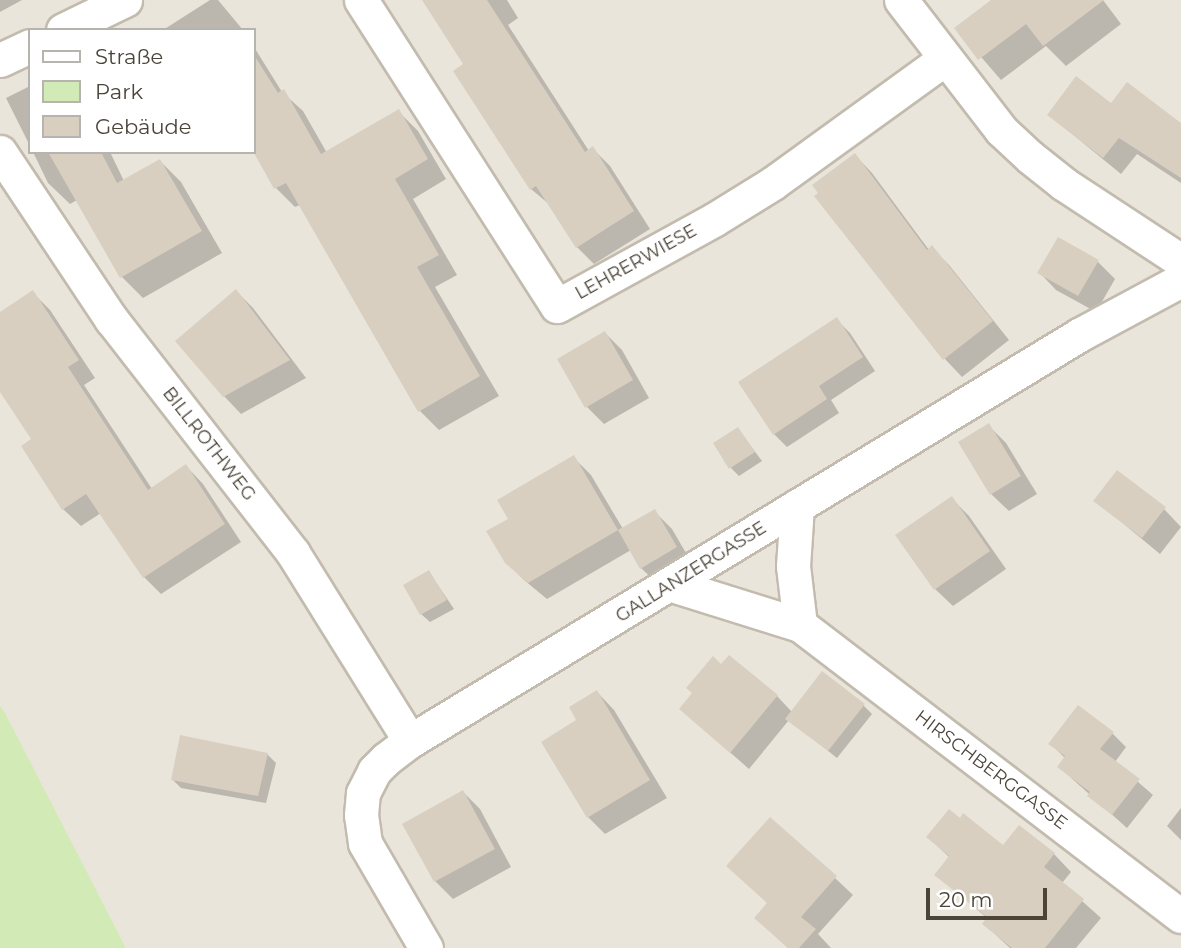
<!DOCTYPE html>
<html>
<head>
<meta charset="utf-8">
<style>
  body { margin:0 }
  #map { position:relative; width:1181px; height:948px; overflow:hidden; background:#f6f3ec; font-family:Montserrat,sans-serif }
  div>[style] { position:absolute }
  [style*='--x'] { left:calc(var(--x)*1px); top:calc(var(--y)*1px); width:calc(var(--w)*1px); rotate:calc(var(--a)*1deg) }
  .residential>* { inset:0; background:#eae5da }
  .green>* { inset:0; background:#d2eab5 }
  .shadow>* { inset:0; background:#0003 }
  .building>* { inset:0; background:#d8cfc1 }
  .roads { filter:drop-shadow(2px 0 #c2bbae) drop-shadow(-2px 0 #c2bbae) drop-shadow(0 2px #c2bbae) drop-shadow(0 -2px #c2bbae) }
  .street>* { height:33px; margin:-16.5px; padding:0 16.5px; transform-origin:16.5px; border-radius:16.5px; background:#fff }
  span { translate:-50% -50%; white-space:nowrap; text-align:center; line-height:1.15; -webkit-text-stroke:7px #fff; paint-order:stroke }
  .street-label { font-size:18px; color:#4b4439 }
  .legend { position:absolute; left:28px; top:28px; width:228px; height:126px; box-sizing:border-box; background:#fff; border:2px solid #b7b4b0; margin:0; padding:9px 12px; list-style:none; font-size:21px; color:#4b4439 }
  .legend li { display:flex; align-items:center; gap:14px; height:35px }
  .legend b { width:35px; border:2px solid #b7b4b0 }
  .scale { position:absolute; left:926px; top:888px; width:121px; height:32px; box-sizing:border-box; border:4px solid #4b4439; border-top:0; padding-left:9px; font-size:21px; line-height:24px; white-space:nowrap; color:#4b4439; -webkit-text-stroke:5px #fff; paint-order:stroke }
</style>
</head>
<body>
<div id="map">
  <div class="residential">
    <div style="clip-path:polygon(evenodd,0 0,1181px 0,1181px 948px,126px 948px,0 705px,0 0,30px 30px,254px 30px,254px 152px,30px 152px,30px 30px)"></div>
  </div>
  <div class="green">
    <div style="clip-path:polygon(0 705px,6px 715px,126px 948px,0 948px)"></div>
  </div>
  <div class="shadow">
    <div style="clip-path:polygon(0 0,22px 0,0 12px)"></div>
    <div style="clip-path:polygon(210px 0,218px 0,243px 30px,163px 30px)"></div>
    <div style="clip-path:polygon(424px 0,507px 0,518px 18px,508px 25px,589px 151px,593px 149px,610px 166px,650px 229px,594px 264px,577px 247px,550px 205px,531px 189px,466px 65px)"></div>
    <div style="clip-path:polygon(994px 0,1103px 0,1121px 24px,1066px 66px,1046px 46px,1001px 80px,956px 28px)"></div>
    <div style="clip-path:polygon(254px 47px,282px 92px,303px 111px,327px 153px,399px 112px,418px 131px,446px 179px,413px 199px,457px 275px,435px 287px,499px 396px,439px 430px,420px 411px,300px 205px,295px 207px,276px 188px,254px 149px)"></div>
    <div style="clip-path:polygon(30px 86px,30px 146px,6px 98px)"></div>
    <div style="clip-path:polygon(1111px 105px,1181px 126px,1181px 183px,1137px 154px,1121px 174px,1049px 115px)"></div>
    <div style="clip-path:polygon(33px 152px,110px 152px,124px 181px,160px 161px,181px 182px,222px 253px,143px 298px,122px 277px,77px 200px,70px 204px,48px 183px)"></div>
    <div style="clip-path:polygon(855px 155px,872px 173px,929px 250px,932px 248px,949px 265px,1009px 340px,962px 377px,945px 359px,817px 196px)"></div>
    <div style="clip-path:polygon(1098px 262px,1115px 279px,1096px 312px,1056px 290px,1039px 272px)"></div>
    <div style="clip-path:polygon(236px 291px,253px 308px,306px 378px,241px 414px,224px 396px)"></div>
    <div style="clip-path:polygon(33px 293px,50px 310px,95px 378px,84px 385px,152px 489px,186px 466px,203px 484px,241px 542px,161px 594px,144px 577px,101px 513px,81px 526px,63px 509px,33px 440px,0 389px,0 314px)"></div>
    <div style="clip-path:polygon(837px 320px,850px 333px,875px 371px,831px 400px,839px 413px,787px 447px,774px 434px)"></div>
    <div style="clip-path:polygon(605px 333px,622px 350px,649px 398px,604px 424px,587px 407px)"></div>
    <div style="clip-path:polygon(988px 425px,1006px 443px,1037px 494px,1009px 511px,991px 494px)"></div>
    <div style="clip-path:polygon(738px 429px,762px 461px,739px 476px,731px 468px)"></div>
    <div style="clip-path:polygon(573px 457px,591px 475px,623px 529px,654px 511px,672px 529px,693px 565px,659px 585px,641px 568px,631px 550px,547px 599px,524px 580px,506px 562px,510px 519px)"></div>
    <div style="clip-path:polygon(951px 498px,969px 516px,1006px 569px,953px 606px,935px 589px)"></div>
    <div style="clip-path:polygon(1096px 501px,1164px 509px,1181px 527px,1160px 554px)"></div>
    <div style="clip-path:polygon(429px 572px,454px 609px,430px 622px,421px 614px)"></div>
    <div style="clip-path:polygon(597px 692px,614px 710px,667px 798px,605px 834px,588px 817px,579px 721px)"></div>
    <div style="clip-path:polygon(777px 696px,792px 712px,863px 705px,872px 714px,837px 758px,789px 720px,749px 769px,681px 709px)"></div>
    <div style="clip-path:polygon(1112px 733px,1126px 747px,1115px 762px,1153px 795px,1127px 828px,1059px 767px,1066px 759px,1051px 744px)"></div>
    <div style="clip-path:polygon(267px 754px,276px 763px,266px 803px,181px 788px,173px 780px)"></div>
    <div style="clip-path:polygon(463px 792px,480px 809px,511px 867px,453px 899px,435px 881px)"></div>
    <div style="clip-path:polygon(1181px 808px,1181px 840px,1167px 826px)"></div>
    <div style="clip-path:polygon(928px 837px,1054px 854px,1071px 872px,1062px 883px,1101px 918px,1076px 948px,1010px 948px,984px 924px,988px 919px,936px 874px,950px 858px)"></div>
    <div style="clip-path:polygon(835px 878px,853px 895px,818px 934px,831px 948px,788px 948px,756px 918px)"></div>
  </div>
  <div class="building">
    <div style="clip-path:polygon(422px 0,487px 0,585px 152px,593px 146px,634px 211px,576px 248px,536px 186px,530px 190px,453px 71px,463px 64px)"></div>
    <div style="clip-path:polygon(991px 0,1104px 0,1043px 46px,1026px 24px,978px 60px,954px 28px)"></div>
    <div style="clip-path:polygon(254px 55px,278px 93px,284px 89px,321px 154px,399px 109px,428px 159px,395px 179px,439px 255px,417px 267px,480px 376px,418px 412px,286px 183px,274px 189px,254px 153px)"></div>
    <div style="clip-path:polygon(1076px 76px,1111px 103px,1127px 82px,1181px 123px,1181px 178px,1119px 138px,1103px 158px,1047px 115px)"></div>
    <div style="clip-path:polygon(48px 152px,101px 152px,117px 183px,160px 159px,202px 231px,120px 278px)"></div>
    <div style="clip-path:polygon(855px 153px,927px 250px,932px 245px,993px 321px,943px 360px,814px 196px,818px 193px,812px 185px)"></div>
    <div style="clip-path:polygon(1058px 237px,1099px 260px,1078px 296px,1037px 273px)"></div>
    <div style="clip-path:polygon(236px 289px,290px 360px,223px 397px,175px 341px)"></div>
    <div style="clip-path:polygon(33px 290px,79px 360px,68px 367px,148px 490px,186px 464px,225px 524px,143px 578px,86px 494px,62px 510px,21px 446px,31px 439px,0 392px,0 312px)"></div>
    <div style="clip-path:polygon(837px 317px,863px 357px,819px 386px,827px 399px,773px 435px,738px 382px)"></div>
    <div style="clip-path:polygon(605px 331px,633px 380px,585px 408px,557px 359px)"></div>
    <div style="clip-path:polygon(989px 423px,1021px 476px,990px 495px,958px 442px)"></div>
    <div style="clip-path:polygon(738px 427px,755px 452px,729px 469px,713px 443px)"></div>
    <div style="clip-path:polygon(574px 455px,618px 530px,528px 583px,505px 563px,486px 531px,508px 519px,497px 500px)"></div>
    <div style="clip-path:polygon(1117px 470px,1166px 507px,1142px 538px,1093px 501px)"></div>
    <div style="clip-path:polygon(952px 496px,990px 551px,934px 590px,895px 535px)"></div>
    <div style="clip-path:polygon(655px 509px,677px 547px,640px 569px,618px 530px)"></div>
    <div style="clip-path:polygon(429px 570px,447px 600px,420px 615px,403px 585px)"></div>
    <div style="clip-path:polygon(729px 655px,778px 695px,730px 753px,679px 709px,692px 693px,686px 688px,713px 656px,721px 664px)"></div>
    <div style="clip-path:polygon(822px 671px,865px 704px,828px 751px,785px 719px)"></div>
    <div style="clip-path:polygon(597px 690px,650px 780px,587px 818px,541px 742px,576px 720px,569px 707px)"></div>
    <div style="clip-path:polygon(1078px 705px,1114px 732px,1100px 749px,1140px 779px,1112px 815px,1087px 796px,1090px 792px,1057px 767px,1065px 756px,1048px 744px)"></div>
    <div style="clip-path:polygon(180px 735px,268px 753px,258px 796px,171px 780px)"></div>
    <div style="clip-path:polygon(463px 790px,495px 849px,434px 882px,402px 824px)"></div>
    <div style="clip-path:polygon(949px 809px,960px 818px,963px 813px,1003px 845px,1019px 825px,1055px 853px,1044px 867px,1084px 899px,1045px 948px,1012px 948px,982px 924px,987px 917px,934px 875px,949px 856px,926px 837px)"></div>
    <div style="clip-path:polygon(770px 817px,837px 876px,801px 917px,816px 929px,799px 948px,788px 948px,754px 918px,767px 903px,726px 866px)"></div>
  </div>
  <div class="roads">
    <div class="street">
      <div style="--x:361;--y:0;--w:363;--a:57.4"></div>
      <div style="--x:557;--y:306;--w:180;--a:-28.8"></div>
      <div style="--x:715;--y:219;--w:68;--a:-31.8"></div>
      <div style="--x:773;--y:183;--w:211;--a:-35.9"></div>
      <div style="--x:901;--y:0;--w:164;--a:52.4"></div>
      <div style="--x:1001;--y:130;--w:40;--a:43"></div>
      <div style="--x:1030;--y:157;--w:43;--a:38.5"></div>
      <div style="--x:1064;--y:184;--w:140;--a:33.3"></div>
      <div style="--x:63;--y:30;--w:69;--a:-25.8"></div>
      <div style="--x:0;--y:60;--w:33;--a:-25"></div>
      <div style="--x:0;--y:152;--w:201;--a:56.4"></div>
      <div style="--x:111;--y:319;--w:296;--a:52.1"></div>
      <div style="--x:293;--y:553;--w:221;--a:58.1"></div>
      <div style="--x:797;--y:506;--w:60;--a:93.8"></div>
      <div style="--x:793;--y:566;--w:59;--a:83.2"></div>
      <div style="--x:672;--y:585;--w:134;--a:17.4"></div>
      <div style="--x:800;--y:625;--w:479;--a:37.4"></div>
      <div style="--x:426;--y:948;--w:121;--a:-120.2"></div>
      <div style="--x:365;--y:843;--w:28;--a:-98"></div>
      <div style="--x:361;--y:815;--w:22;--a:-85"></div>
      <div style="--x:363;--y:793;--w:25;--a:-63"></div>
      <div style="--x:374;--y:771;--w:17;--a:-45"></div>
      <div style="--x:386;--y:759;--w:30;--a:-37"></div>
      <div style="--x:410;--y:741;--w:783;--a:-31.25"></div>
      <div style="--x:1079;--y:335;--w:116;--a:-28.3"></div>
    </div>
  </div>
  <div class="street-label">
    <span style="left:636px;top:262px;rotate:-29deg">LEHRERWIESE</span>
    <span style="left:209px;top:444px;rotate:52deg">BILLROTHWEG</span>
    <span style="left:691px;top:572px;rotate:-32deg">GALLANZERGASSE</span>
    <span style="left:991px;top:770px;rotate:37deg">HIRSCHBERGGASSE</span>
  </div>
  <ul class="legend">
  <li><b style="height:9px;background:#fff"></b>Straße</li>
  <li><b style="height:19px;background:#d2eab5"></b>Park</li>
  <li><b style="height:19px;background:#d8cfc1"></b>Gebäude</li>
  </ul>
  <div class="scale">20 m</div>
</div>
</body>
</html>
